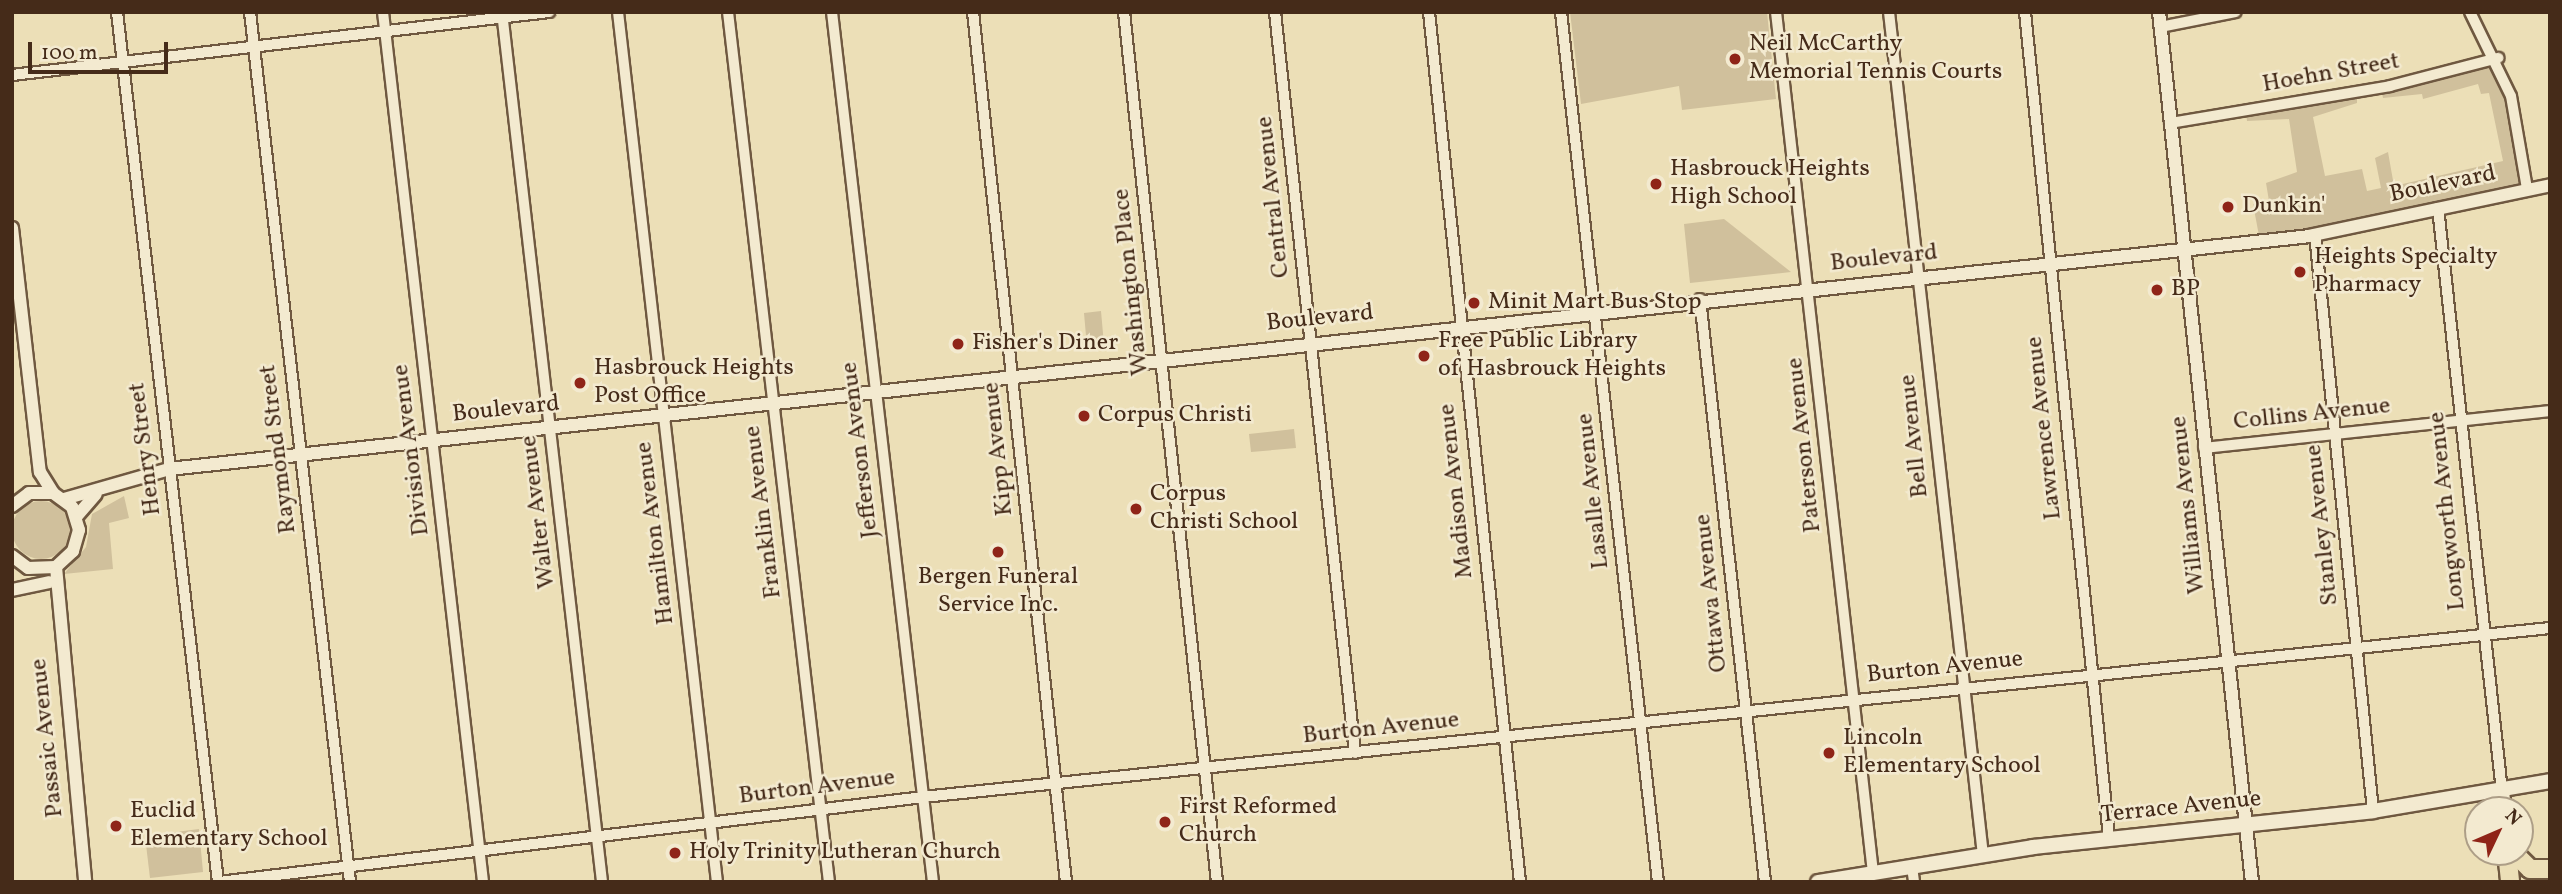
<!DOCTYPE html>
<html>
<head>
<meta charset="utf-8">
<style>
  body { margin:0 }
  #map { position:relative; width:2562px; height:894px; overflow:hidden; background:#ecdfb7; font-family:Vollkorn,serif }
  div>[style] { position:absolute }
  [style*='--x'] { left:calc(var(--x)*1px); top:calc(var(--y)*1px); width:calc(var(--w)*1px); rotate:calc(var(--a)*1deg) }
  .green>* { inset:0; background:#d0c09c }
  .round { border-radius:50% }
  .roads { filter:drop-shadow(2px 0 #6f5840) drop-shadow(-2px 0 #6f5840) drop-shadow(0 2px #6f5840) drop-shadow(0 -2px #6f5840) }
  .minor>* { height:10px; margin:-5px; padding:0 5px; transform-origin:5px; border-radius:5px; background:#f3ead0 }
  .tertiary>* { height:12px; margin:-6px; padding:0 6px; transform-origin:6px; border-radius:6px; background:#f3ead0 }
  .secondary>* { height:14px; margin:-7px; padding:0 7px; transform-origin:7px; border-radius:7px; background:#f3ead0 }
  .trunk>* { height:18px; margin:-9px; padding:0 9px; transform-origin:9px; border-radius:9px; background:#ecdfb7 }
  .dots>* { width:19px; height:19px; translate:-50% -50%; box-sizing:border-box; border:4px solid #f3ead0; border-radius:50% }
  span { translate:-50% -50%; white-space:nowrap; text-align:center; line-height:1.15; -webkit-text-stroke:5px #f3ead0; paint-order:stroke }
  .poi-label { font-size:24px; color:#452b19 }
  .left { translate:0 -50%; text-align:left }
  .street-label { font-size:24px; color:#452b19 }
  .frame { position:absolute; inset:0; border:14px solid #452b19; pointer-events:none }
  .north { position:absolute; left:2464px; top:796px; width:70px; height:70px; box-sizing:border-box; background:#f3ead0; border:2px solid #ad9e87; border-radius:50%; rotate:46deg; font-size:19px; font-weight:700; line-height:28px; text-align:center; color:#452b19 }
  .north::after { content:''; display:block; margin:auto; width:24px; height:32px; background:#8f2418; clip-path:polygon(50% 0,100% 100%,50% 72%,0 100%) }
  .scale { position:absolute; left:28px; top:42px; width:140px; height:32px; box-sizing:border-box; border:4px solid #452b19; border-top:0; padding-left:9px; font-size:21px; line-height:24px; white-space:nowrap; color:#452b19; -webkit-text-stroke:5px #f3ead0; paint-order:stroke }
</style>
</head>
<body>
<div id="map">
  <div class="green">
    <div style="clip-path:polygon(1570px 12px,1767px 12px,1776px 99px,1682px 110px,1679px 86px,1581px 104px)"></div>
    <div style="clip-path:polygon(2498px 58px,2527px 189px,2260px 241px,2253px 204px,2269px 201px,2266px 183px,2297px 172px,2289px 119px,2247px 121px,2246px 111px,2357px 92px,2357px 103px,2313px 117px,2325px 176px,2362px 169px,2367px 191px,2381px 188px,2375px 158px,2388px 152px,2394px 186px,2503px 161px,2489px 93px,2481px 94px,2478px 84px,2423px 99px,2422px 94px,2383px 98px,2381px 88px)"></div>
    <div style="clip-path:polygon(1724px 219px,1791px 272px,1690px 283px,1684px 224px)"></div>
    <div style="clip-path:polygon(1101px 311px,1104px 345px,1087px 347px,1084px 313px)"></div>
    <div style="clip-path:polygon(1294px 429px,1296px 448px,1251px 452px,1249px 434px)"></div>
    <div style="clip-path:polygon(124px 496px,129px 518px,109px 523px,113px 569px,64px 574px,86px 547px,92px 514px)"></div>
    <div class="round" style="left:12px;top:501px;width:58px;height:58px"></div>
    <div style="clip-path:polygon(199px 829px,203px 872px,150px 878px,145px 836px)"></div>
  </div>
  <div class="roads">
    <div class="minor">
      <div style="--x:117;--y:12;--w:876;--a:83.38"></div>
      <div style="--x:250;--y:12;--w:876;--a:83.44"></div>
      <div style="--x:383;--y:12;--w:876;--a:83.44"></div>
      <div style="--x:502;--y:12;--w:876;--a:83.44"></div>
      <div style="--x:618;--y:12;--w:876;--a:83.51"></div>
      <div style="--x:728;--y:12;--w:876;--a:83.38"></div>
      <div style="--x:832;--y:12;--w:876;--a:83.38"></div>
      <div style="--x:973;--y:12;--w:875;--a:83.9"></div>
      <div style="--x:1124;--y:12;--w:875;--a:83.9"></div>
      <div style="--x:1275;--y:12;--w:745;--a:83.84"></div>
      <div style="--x:1429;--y:12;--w:875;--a:84.03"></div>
      <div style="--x:1561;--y:12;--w:875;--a:83.64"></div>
      <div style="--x:1776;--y:12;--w:866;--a:83.57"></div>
      <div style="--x:1889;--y:12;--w:848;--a:83.64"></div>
      <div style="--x:2025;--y:12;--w:830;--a:84.19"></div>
      <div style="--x:2470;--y:12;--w:93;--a:64"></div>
      <div style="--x:2511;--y:96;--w:94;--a:80.2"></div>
      <div style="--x:2160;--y:27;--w:77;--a:-11.2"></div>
      <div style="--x:12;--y:75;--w:541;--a:-6.69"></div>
      <div style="--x:2170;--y:123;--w:223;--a:-9.5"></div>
      <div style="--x:2390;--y:86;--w:112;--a:-14.5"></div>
      <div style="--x:2438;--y:208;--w:587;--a:83.74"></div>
      <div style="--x:2315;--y:234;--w:580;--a:84.26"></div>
      <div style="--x:1700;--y:299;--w:587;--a:83.64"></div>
      <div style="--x:2204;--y:448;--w:348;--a:-6.1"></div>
      <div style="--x:1912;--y:867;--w:15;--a:82"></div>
      <div style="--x:219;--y:882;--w:709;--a:-6.88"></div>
      <div style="--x:923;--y:797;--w:1636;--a:-5.93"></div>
    </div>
    <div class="tertiary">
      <div style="--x:2159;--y:12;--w:875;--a:83.9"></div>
      <div style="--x:12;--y:228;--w:246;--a:83.5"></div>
      <div style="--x:40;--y:472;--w:25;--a:58"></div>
      <div style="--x:64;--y:499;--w:109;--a:-15.9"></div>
      <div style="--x:169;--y:469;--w:2153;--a:-6.21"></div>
      <div style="--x:2309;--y:236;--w:246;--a:-11.9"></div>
      <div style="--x:12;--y:506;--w:21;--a:-37"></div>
      <div style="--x:29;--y:493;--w:24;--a:0"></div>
      <div style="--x:53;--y:493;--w:24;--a:36"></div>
      <div style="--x:72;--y:507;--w:24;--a:73"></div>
      <div style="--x:79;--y:530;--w:22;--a:106"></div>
      <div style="--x:73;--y:551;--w:23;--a:137"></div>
      <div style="--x:56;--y:567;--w:28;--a:178"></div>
      <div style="--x:28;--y:568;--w:20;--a:-143"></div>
      <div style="--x:76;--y:517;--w:30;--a:-49"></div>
      <div style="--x:56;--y:567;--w:316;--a:84.7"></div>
      <div style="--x:12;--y:590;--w:38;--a:-12"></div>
    </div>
    <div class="secondary">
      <div style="--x:2502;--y:791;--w:19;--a:84"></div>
      <div style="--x:1818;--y:882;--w:218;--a:-9.2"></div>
      <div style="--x:2033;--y:847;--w:342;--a:-6"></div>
      <div style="--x:2373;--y:811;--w:180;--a:-9.6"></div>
    </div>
    <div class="trunk">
      <div style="--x:2507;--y:852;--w:30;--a:84"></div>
      <div style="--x:2513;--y:852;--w:24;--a:45"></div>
      <div style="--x:2530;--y:869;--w:20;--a:0"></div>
    </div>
  </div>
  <div class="dots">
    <div style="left:1735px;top:59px;background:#8f2418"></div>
    <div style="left:1656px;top:184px;background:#8f2418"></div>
    <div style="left:2228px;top:207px;background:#8f2418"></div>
    <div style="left:2300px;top:272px;background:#8f2418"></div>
    <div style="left:2157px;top:290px;background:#8f2418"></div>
    <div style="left:1474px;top:303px;background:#8f2418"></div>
    <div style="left:958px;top:344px;background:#8f2418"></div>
    <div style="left:1424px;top:356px;background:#8f2418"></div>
    <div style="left:580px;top:383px;background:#8f2418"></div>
    <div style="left:1084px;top:416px;background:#8f2418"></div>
    <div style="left:1136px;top:509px;background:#8f2418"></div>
    <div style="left:998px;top:552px;background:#8f2418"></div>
    <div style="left:1829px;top:753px;background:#8f2418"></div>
    <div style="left:1165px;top:822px;background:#8f2418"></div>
    <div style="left:116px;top:826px;background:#8f2418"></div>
    <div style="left:675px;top:853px;background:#8f2418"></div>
  </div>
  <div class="poi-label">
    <span class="left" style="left:1749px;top:59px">Neil McCarthy<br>Memorial Tennis Courts</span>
    <span class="left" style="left:1670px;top:184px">Hasbrouck Heights<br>High School</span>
    <span class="left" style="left:2242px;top:207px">Dunkin'</span>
    <span class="left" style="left:2314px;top:272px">Heights Specialty<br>Pharmacy</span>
    <span class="left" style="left:2171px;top:290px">BP</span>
    <span class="left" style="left:1488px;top:303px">Minit Mart Bus Stop</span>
    <span class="left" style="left:1438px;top:356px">Free Public Library<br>of Hasbrouck Heights</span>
    <span class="left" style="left:972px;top:344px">Fisher's Diner</span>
    <span class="left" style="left:594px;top:383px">Hasbrouck Heights<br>Post Office</span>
    <span class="left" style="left:1098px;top:416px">Corpus Christi</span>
    <span class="left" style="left:1150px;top:509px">Corpus<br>Christi School</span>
    <span style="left:998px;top:592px">Bergen Funeral<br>Service Inc.</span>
    <span class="left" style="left:1843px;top:753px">Lincoln<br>Elementary School</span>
    <span class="left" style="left:1179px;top:822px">First Reformed<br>Church</span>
    <span class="left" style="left:130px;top:826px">Euclid<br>Elementary School</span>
    <span class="left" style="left:689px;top:853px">Holy Trinity Lutheran Church</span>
  </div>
  <div class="street-label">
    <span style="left:2331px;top:74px;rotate:-10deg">Hoehn Street</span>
    <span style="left:2443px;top:185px;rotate:-12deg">Boulevard</span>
    <span style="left:1274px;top:197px;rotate:-96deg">Central Avenue</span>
    <span style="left:1884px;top:259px;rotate:-6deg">Boulevard</span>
    <span style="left:1132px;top:282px;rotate:-96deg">Washington Place</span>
    <span style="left:1320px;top:319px;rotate:-6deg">Boulevard</span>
    <span style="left:506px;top:410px;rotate:-6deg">Boulevard</span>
    <span style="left:2312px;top:415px;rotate:-6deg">Collins Avenue</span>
    <span style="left:2045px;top:428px;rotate:-96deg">Lawrence Avenue</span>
    <span style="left:1915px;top:436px;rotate:-96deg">Bell Avenue</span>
    <span style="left:1805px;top:445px;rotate:-96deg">Paterson Avenue</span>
    <span style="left:146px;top:449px;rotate:-97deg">Henry Street</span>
    <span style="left:279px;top:449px;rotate:-97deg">Raymond Street</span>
    <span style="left:999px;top:449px;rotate:-96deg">Kipp Avenue</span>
    <span style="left:412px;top:450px;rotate:-97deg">Division Avenue</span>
    <span style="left:861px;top:450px;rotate:-97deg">Jefferson Avenue</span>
    <span style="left:1457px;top:491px;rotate:-96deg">Madison Avenue</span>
    <span style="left:1594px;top:491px;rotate:-96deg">Lasalle Avenue</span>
    <span style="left:2189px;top:505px;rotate:-96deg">Williams Avenue</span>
    <span style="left:2448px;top:511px;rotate:-96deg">Longworth Avenue</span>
    <span style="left:539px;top:512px;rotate:-97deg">Walter Avenue</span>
    <span style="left:764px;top:512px;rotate:-97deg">Franklin Avenue</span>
    <span style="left:2323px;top:525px;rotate:-96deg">Stanley Avenue</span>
    <span style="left:656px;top:533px;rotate:-97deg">Hamilton Avenue</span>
    <span style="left:1712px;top:593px;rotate:-96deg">Ottawa Avenue</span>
    <span style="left:1945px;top:668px;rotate:-6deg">Burton Avenue</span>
    <span style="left:1381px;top:729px;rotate:-6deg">Burton Avenue</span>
    <span style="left:48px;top:738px;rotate:-96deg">Passaic Avenue</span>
    <span style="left:817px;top:788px;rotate:-7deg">Burton Avenue</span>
    <span style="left:2181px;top:808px;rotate:-6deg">Terrace Avenue</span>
  </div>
  <div class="frame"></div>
  <div class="north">N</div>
  <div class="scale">100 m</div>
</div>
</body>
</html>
